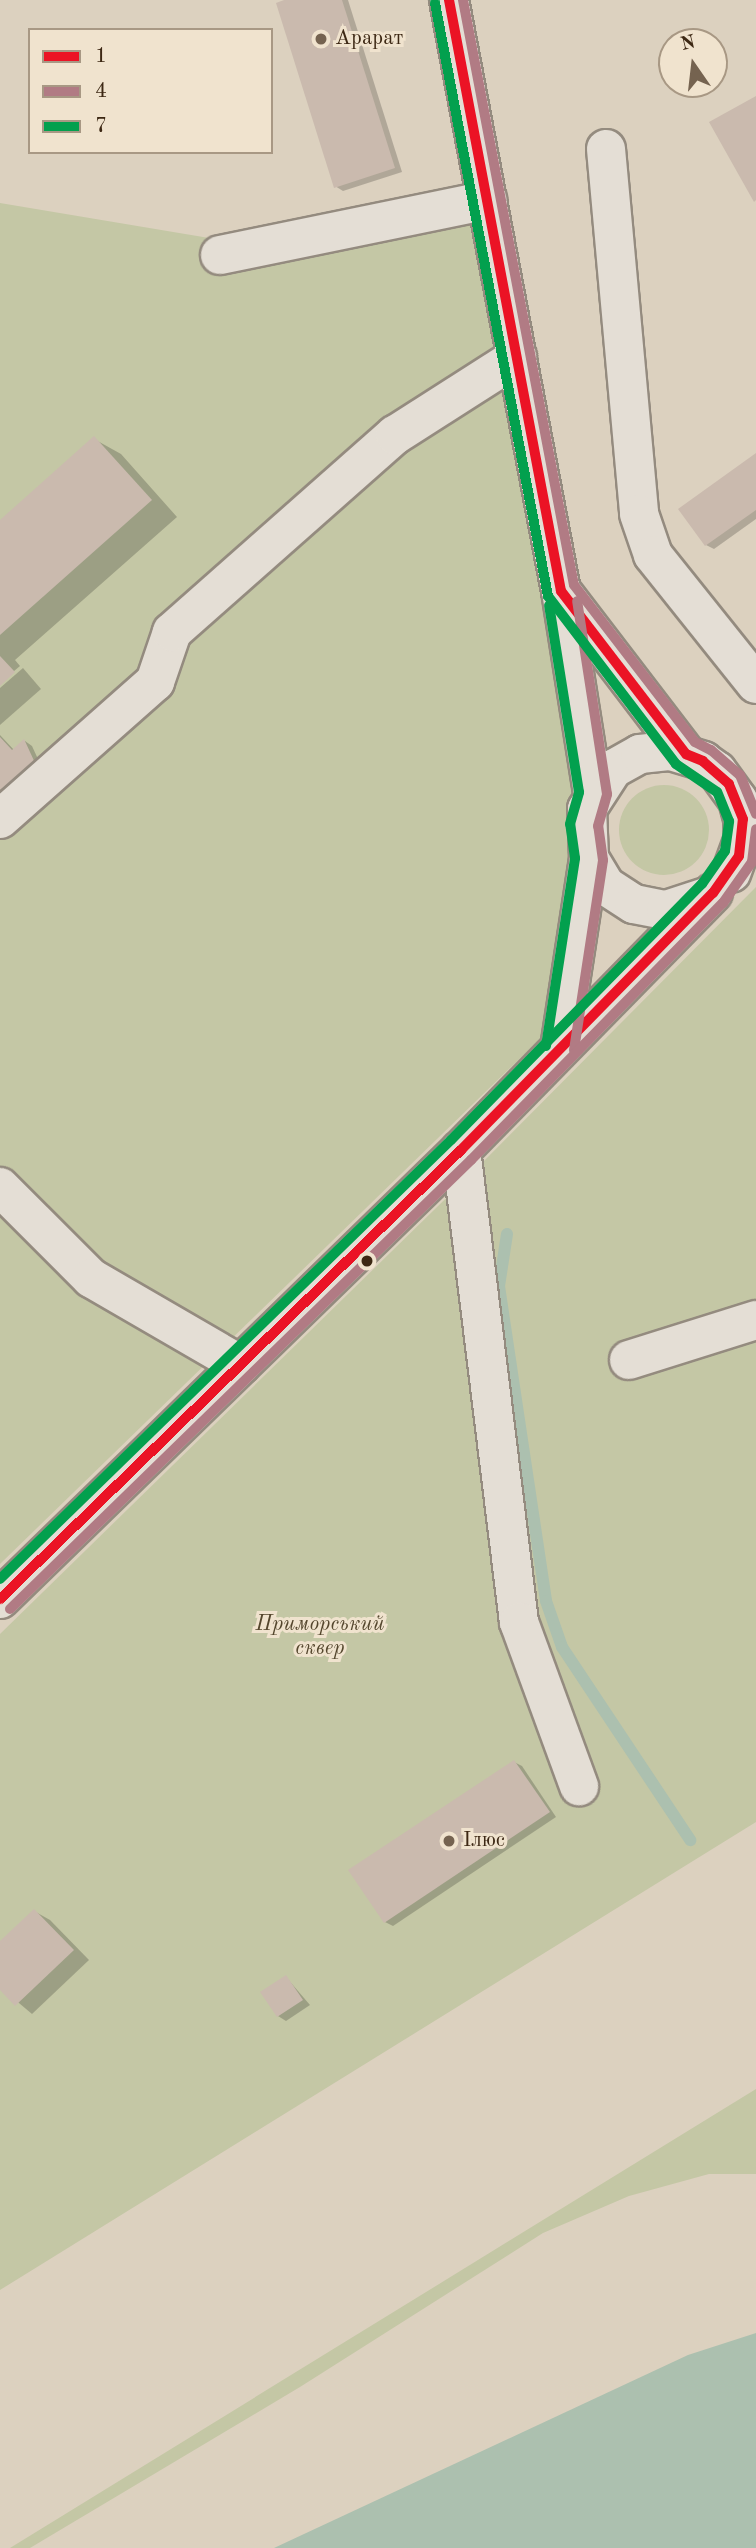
<!DOCTYPE html>
<html>
<head>
<meta charset="utf-8">
<style>
  body { margin:0 }
  #map { position:relative; width:756px; height:2548px; overflow:hidden; background:#dcd1bf; font-family:"Old Standard TT",serif }
  div>[style] { position:absolute }
  [style*='--x'] { left:calc(var(--x)*1px); top:calc(var(--y)*1px); width:calc(var(--w)*1px); rotate:calc(var(--a)*1deg) }
  .green>* { inset:0; background:#c4c7a5 }
  .round { border-radius:50% }
  .water>* { inset:0; background:#acc0af }
  .shadow>* { inset:0; background:#0003 }
  .stream>* { height:12px; margin:-6px; padding:0 6px; transform-origin:6px; border-radius:6px; background:#acc0af }
  .building>* { inset:0; background:#cabaae }
  .roads { filter:drop-shadow(2px 0 #948b7f) drop-shadow(-2px 0 #948b7f) drop-shadow(0 2px #948b7f) drop-shadow(0 -2px #948b7f) }
  .minor>* { height:38px; margin:-19px; padding:0 19px; transform-origin:19px; border-radius:19px; background:#e4ded5 }
  .bus-1>* { height:10px; margin:-5px; padding:0 5px; transform-origin:5px; border-radius:5px; background:#eb1325 }
  .bus-2>* { height:10px; margin:-5px; padding:0 5px; transform-origin:5px; border-radius:5px; background:#b17b84 }
  .bus-3>* { height:10px; margin:-5px; padding:0 5px; transform-origin:5px; border-radius:5px; background:#03a04e }
  .dots>* { width:19px; height:19px; translate:-50% -50%; box-sizing:border-box; border:4px solid #f0e3ce; border-radius:50% }
  span { translate:-50% -50%; white-space:nowrap; text-align:center; line-height:1.15; -webkit-text-stroke:6px #f0e3ce; paint-order:stroke }
  .poi-label { font-size:21px; color:#3d2814 }
  .left { translate:0 -50%; text-align:left }
  .park-label { font-size:21px; color:#54462d; font-style:italic }
  .legend { position:absolute; left:28px; top:28px; width:245px; height:126px; box-sizing:border-box; background:#f0e3ce; border:2px solid #a89884; margin:0; padding:9px 12px; list-style:none; font-size:21px; color:#3d2814 }
  .legend li { display:flex; align-items:center; gap:14px; height:35px }
  .legend b { width:35px; border:2px solid #a89884 }
  .north { position:absolute; left:658px; top:28px; width:70px; height:70px; box-sizing:border-box; background:#f0e3ce; border:2px solid #a89884; border-radius:50%; rotate:346deg; font-size:19px; font-weight:700; line-height:28px; text-align:center; color:#3d2814 }
  .north::after { content:''; display:block; margin:auto; width:24px; height:32px; background:#756350; clip-path:polygon(50% 0,100% 100%,50% 72%,0 100%) }
</style>
</head>
<body>
<div id="map">
  <div class="green">
    <div style="clip-path:polygon(467px 191px,543px 591px,575px 790px,566px 824px,571px 861px,544px 1035px,0 1564px,0 203px,221px 240px)"></div>
    <div class="round" style="left:619px;top:785px;width:90px;height:90px"></div>
    <div style="clip-path:polygon(756px 887px,756px 1822px,0 2290px,0 1634px,478px 1167px)"></div>
    <div style="clip-path:polygon(756px 2089px,756px 2174px,709px 2174px,629px 2196px,543px 2233px,300px 2387px,30px 2548px,10px 2548px)"></div>
  </div>
  <div class="water">
    <div style="clip-path:polygon(756px 2333px,756px 2548px,274px 2548px,688px 2355px)"></div>
  </div>
  <div class="shadow">
    <div style="clip-path:polygon(290px 0,348px 0,402px 172px,343px 191px,335px 186px)"></div>
    <div style="clip-path:polygon(94px 439px,121px 454px,177px 517px,15px 660px,20px 666px,0 683px,0 522px)"></div>
    <div style="clip-path:polygon(756px 456px,756px 519px,714px 549px,706px 545px)"></div>
    <div style="clip-path:polygon(23px 668px,41px 689px,0 725px,0 688px)"></div>
    <div style="clip-path:polygon(0 735px,14px 750px,25px 741px,32px 746px,43px 770px,0 800px)"></div>
    <div style="clip-path:polygon(514px 1762px,522px 1766px,556px 1817px,393px 1926px,385px 1922px)"></div>
    <div style="clip-path:polygon(34px 1911px,50px 1920px,89px 1960px,32px 2014px,0 1987px,0 1944px)"></div>
    <div style="clip-path:polygon(286px 1977px,310px 2005px,286px 2021px,278px 2016px)"></div>
  </div>
  <div class="stream">
    <div style="--x:507;--y:1234;--w:53;--a:98.7"></div>
    <div style="--x:499;--y:1286;--w:318;--a:81.5"></div>
    <div style="--x:546;--y:1601;--w:49;--a:70.8"></div>
    <div style="--x:562;--y:1647;--w:232;--a:56.4"></div>
  </div>
  <div class="building">
    <div style="clip-path:polygon(284px 0,342px 0,395px 168px,334px 188px,276px 3px)"></div>
    <div style="clip-path:polygon(756px 96px,756px 200px,754px 202px,709px 122px)"></div>
    <div style="clip-path:polygon(94px 436px,152px 500px,0 635px,0 520px)"></div>
    <div style="clip-path:polygon(756px 453px,756px 510px,705px 546px,678px 509px)"></div>
    <div style="clip-path:polygon(0 656px,15px 672px,0 686px)"></div>
    <div style="clip-path:polygon(0 737px,12px 750px,24px 739px,36px 765px,0 790px)"></div>
    <div style="clip-path:polygon(514px 1760px,550px 1812px,384px 1923px,348px 1870px)"></div>
    <div style="clip-path:polygon(34px 1909px,74px 1950px,15px 2006px,0 1990px,0 1941px)"></div>
    <div style="clip-path:polygon(286px 1975px,303px 2000px,277px 2017px,260px 1992px)"></div>
  </div>
  <div class="roads">
    <div class="minor">
      <div style="--x:449;--y:0;--w:602;--a:79.27"></div>
      <div style="--x:561;--y:591;--w:205;--a:81"></div>
      <div style="--x:606;--y:149;--w:366;--a:84.8"></div>
      <div style="--x:639;--y:514;--w:43;--a:71.1"></div>
      <div style="--x:653;--y:555;--w:165;--a:51.4"></div>
      <div style="--x:220;--y:255;--w:273;--a:-11.6"></div>
      <div style="--x:565;--y:596;--w:199;--a:52.6"></div>
      <div style="--x:0;--y:819;--w:207;--a:-41.5"></div>
      <div style="--x:155;--y:682;--w:53;--a:-71.2"></div>
      <div style="--x:172;--y:632;--w:298;--a:-41.5"></div>
      <div style="--x:395;--y:435;--w:145;--a:-32.6"></div>
      <div style="--x:589;--y:858;--w:33;--a:59"></div>
      <div style="--x:606;--y:886;--w:33;--a:33"></div>
      <div style="--x:634;--y:904;--w:33;--a:11"></div>
      <div style="--x:666;--y:910;--w:45;--a:-18"></div>
      <div style="--x:560;--y:1048;--w:192;--a:-81.3"></div>
      <div style="--x:589;--y:858;--w:49;--a:-92.3"></div>
      <div style="--x:587;--y:809;--w:48;--a:-57"></div>
      <div style="--x:613;--y:769;--w:31;--a:-29"></div>
      <div style="--x:640;--y:754;--w:31;--a:-6"></div>
      <div style="--x:671;--y:751;--w:34;--a:17"></div>
      <div style="--x:703;--y:761;--w:17;--a:36"></div>
      <div style="--x:717;--y:771;--w:36;--a:54"></div>
      <div style="--x:738;--y:800;--w:20;--a:75"></div>
      <div style="--x:743;--y:819;--w:19;--a:87"></div>
      <div style="--x:744;--y:838;--w:37;--a:110"></div>
      <div style="--x:461;--y:1150;--w:476;--a:83"></div>
      <div style="--x:519;--y:1622;--w:175;--a:69.9"></div>
      <div style="--x:0;--y:1187;--w:129;--a:45"></div>
      <div style="--x:91;--y:1278;--w:173;--a:30.1"></div>
      <div style="--x:629;--y:1360;--w:133;--a:-17.5"></div>
      <div style="--x:0;--y:1599;--w:644;--a:-44.24"></div>
      <div style="--x:461;--y:1150;--w:360;--a:-45.6"></div>
    </div>
  </div>
  <div class="bus-1">
    <div style="--x:0;--y:1599;--w:644;--a:-44.24"></div>
    <div style="--x:461;--y:1150;--w:360;--a:-45.6"></div>
    <div style="--x:713;--y:893;--w:45;--a:-54.9"></div>
    <div style="--x:739;--y:856;--w:37;--a:-84"></div>
    <div style="--x:743;--y:819;--w:38;--a:-112"></div>
    <div style="--x:729;--y:784;--w:35;--a:-139"></div>
    <div style="--x:703;--y:761;--w:18;--a:-158"></div>
    <div style="--x:686;--y:754;--w:205;--a:-127.5"></div>
    <div style="--x:561;--y:591;--w:602;--a:-100.73"></div>
  </div>
  <div class="bus-2">
    <div style="--x:463;--y:0;--w:595;--a:79.26"></div>
    <div style="--x:574;--y:585;--w:198;--a:52.4"></div>
    <div style="--x:695;--y:742;--w:18;--a:27"></div>
    <div style="--x:711;--y:750;--w:38;--a:41"></div>
    <div style="--x:740;--y:775;--w:42;--a:67.7"></div>
    <div style="--x:574;--y:1050;--w:192;--a:-81.3"></div>
    <div style="--x:603;--y:860;--w:34;--a:-98"></div>
    <div style="--x:598;--y:826;--w:33;--a:-74"></div>
    <div style="--x:607;--y:794;--w:195;--a:-98.8"></div>
    <div style="--x:10;--y:1609;--w:644;--a:-44.24"></div>
    <div style="--x:471;--y:1160;--w:360;--a:-45.6"></div>
    <div style="--x:723;--y:903;--w:50;--a:-54.7"></div>
    <div style="--x:752;--y:862;--w:33;--a:-83"></div>
  </div>
  <div class="bus-3">
    <div style="--x:546;--y:1046;--w:190;--a:-81.2"></div>
    <div style="--x:575;--y:858;--w:34;--a:-98"></div>
    <div style="--x:570;--y:824;--w:33;--a:-74"></div>
    <div style="--x:579;--y:792;--w:189;--a:-99.1"></div>
    <div style="--x:0;--y:1579;--w:629;--a:-44.23"></div>
    <div style="--x:451;--y:1140;--w:359;--a:-45.6"></div>
    <div style="--x:702;--y:884;--w:40;--a:-55.1"></div>
    <div style="--x:725;--y:851;--w:30;--a:-82"></div>
    <div style="--x:729;--y:821;--w:31;--a:-112"></div>
    <div style="--x:717;--y:792;--w:50;--a:-145.7"></div>
    <div style="--x:676;--y:764;--w:211;--a:-127.3"></div>
    <div style="--x:548;--y:596;--w:604;--a:-100.79"></div>
  </div>
  <div class="dots">
    <div style="left:321px;top:39px;background:#756350"></div>
    <div style="left:367px;top:1261px;background:#3d2814"></div>
    <div style="left:449px;top:1841px;background:#756350"></div>
  </div>
  <div class="poi-label">
    <span class="left" style="left:335px;top:39px">Арарат</span>
    <span class="left" style="left:463px;top:1841px">Ілюс</span>
  </div>
  <div class="park-label">
    <span style="left:320px;top:1637px">Приморський<br>сквер</span>
  </div>
  <ul class="legend">
  <li><b style="height:9px;background:#eb1325"></b>1</li>
  <li><b style="height:9px;background:#b17b84"></b>4</li>
  <li><b style="height:9px;background:#03a04e"></b>7</li>
  </ul>
  <div class="north">N</div>
</div>
</body>
</html>
